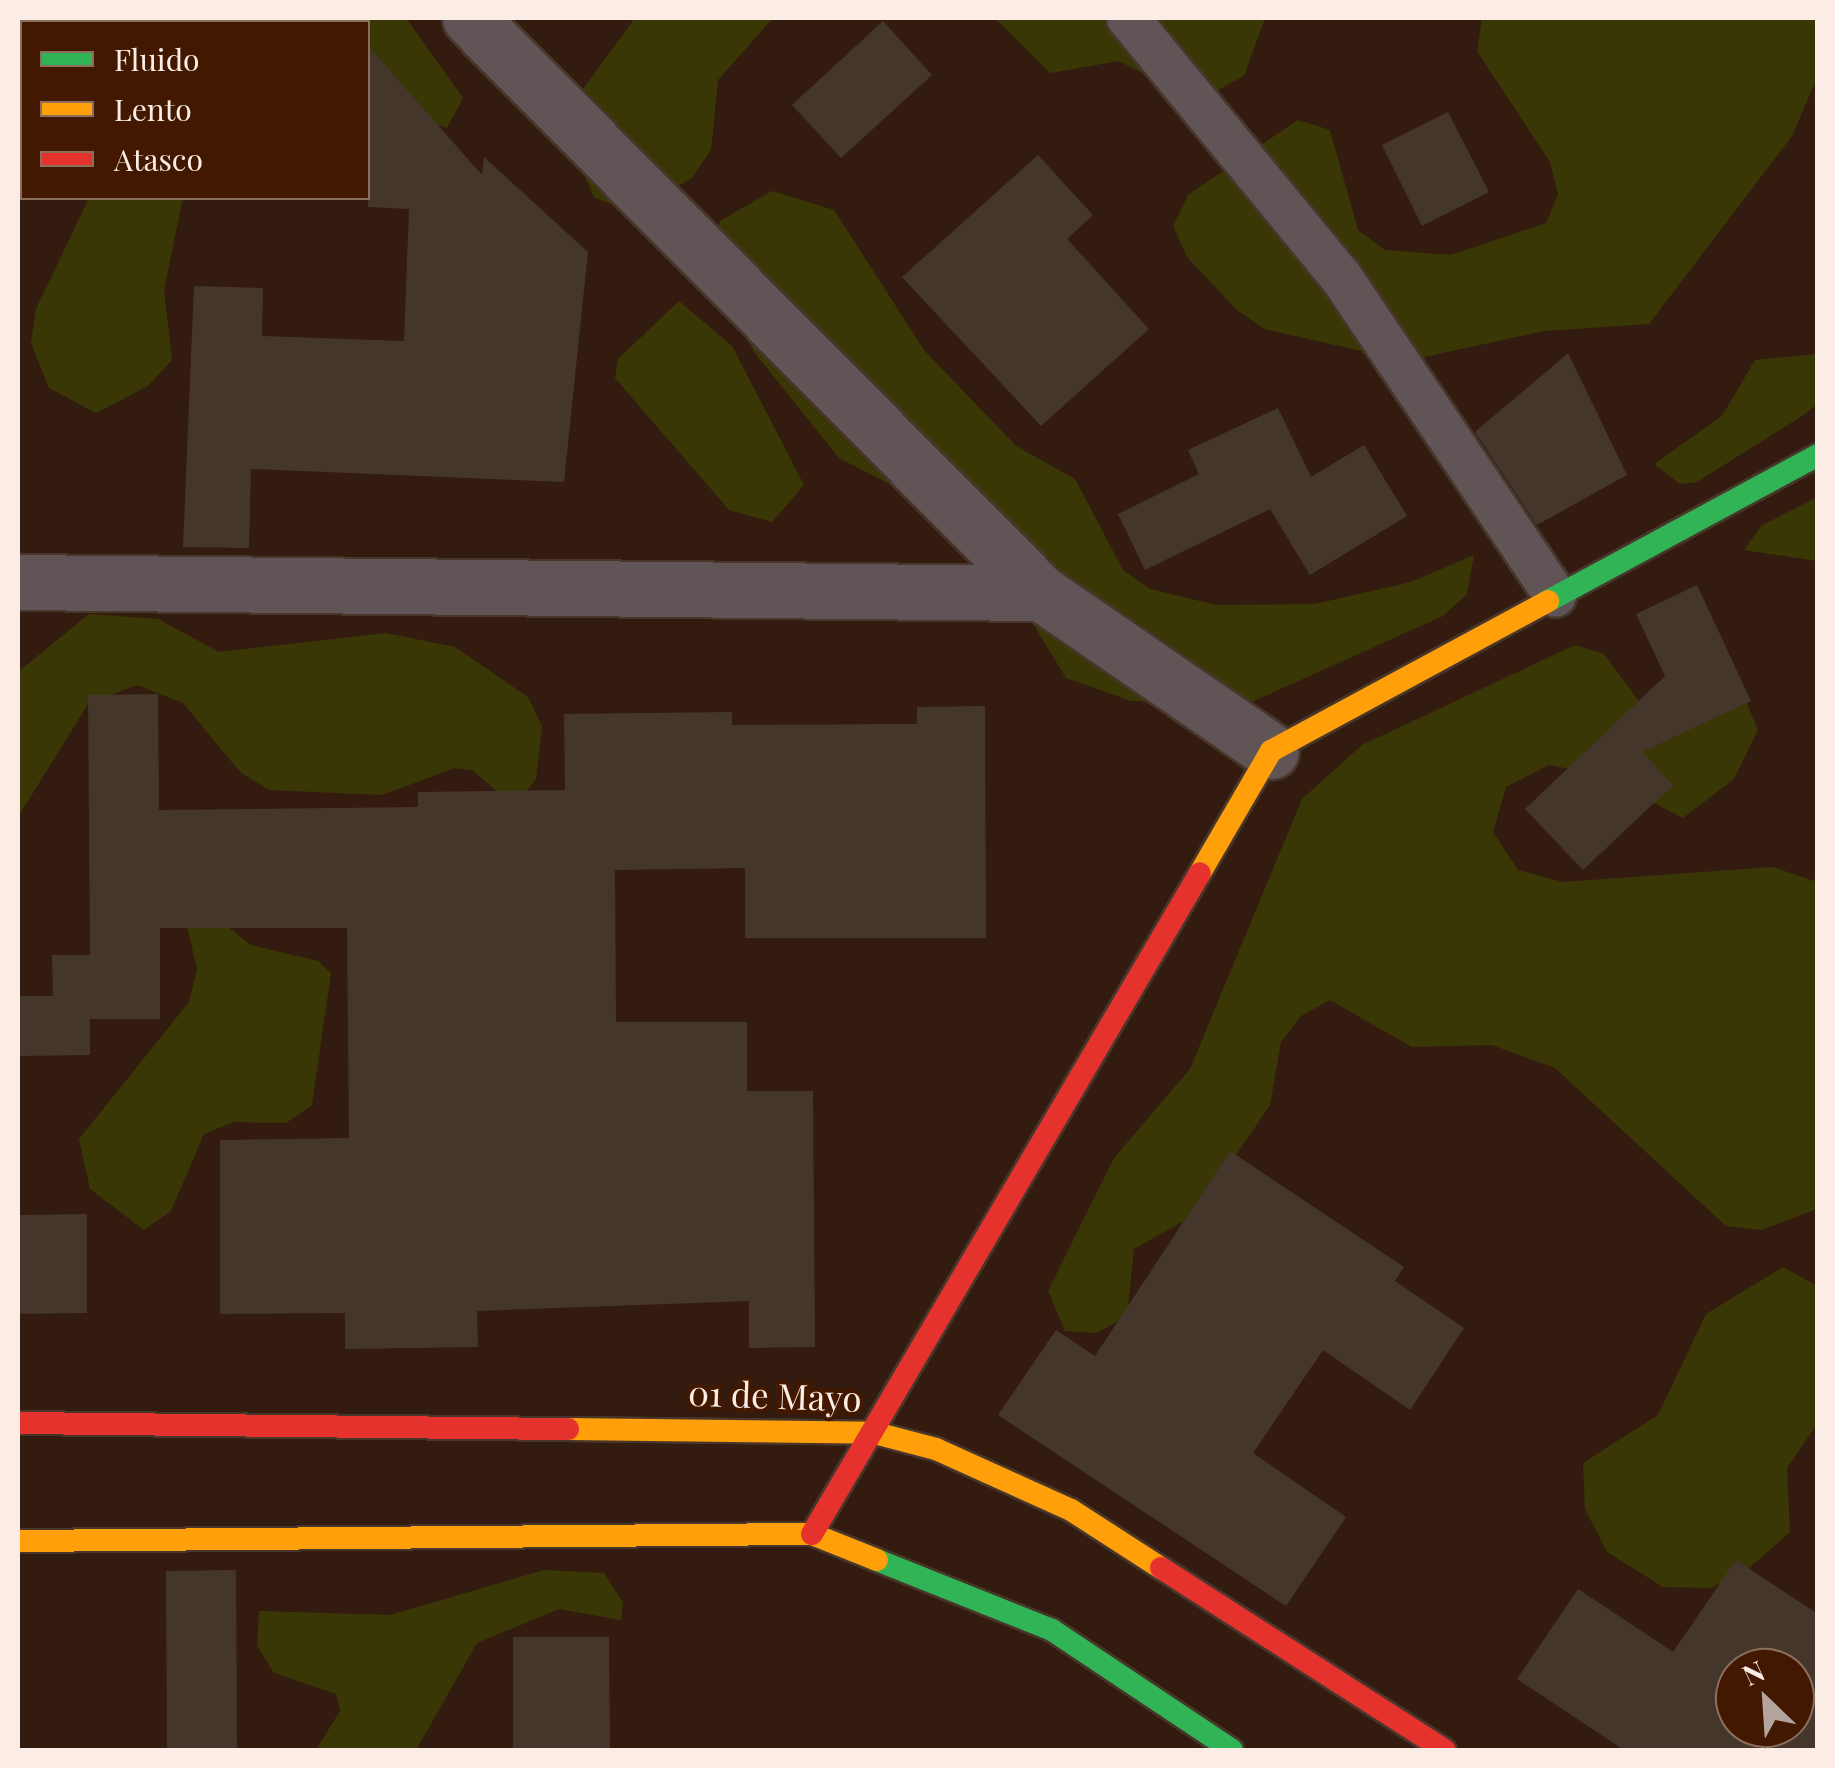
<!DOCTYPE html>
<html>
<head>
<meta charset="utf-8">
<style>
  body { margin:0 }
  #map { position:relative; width:1835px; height:1768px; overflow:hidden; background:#331c0f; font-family:"Playfair Display",serif }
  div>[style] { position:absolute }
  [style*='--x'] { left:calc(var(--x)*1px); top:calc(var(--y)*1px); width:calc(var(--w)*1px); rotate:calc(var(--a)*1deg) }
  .green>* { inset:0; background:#3a3706 }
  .building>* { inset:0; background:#45362b }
  .roads { filter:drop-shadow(2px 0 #48362b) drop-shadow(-2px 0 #48362b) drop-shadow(0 2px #48362b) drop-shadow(0 -2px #48362b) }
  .lane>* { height:42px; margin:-21px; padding:0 21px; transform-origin:21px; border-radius:21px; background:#605456 }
  .street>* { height:55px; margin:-27.5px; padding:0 27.5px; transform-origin:27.5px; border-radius:27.5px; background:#605456 }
  .fast>* { height:22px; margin:-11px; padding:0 11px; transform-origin:11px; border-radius:11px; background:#30b455 }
  .slow>* { height:22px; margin:-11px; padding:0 11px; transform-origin:11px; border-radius:11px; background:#ff9f0a }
  .jam>* { height:22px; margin:-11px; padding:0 11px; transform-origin:11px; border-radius:11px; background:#e5322d }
  span { translate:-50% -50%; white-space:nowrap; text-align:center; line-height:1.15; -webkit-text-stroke:8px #421900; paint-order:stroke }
  .street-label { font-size:35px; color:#fbede6 }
  .frame { position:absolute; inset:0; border:20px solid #fbede6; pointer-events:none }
  .legend { position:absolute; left:20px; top:20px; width:350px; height:180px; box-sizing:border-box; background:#421900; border:2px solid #8c6e5c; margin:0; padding:12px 18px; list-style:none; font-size:30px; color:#fbede6 }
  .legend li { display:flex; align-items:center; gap:20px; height:50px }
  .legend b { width:50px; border:2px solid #8c6e5c }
  .north { position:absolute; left:1715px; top:1648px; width:100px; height:100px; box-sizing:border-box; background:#421900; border:2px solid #8c6e5c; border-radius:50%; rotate:335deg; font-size:28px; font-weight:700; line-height:40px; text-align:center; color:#fbede6 }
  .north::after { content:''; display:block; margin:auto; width:35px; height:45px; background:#b5a49b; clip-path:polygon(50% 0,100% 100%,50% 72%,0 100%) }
</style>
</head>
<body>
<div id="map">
  <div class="green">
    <div style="clip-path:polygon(349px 18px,406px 18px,463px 98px,447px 128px,368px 102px,368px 22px)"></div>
    <div style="clip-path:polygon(635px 18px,773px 18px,718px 80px,711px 150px,691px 179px,627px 211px,594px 197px,566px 133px,577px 97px)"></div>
    <div style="clip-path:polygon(995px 18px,1265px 18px,1244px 76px,1216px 91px,1180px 92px,1119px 61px,1050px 73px)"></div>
    <div style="clip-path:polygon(1482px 18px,1817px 18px,1817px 78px,1792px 136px,1649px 324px,1544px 331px,1405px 361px,1264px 329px,1236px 309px,1187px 257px,1173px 226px,1188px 195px,1298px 120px,1330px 130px,1358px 230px,1385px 250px,1451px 255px,1546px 223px,1558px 194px,1550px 162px,1477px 51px)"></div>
    <div style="clip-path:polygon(772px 191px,834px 210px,924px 350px,1016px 446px,1075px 479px,1123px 570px,1150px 589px,1216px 605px,1315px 604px,1411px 582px,1474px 555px,1467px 594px,1443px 616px,1247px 704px,1131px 701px,1066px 678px,1011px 587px,903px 491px,839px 458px,754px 352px,712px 252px,720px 221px)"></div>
    <div style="clip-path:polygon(89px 198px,183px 198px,164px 290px,172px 360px,148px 386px,96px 413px,49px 388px,31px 343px,36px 309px)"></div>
    <div style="clip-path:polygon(679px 301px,732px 346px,804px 485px,772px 522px,729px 510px,615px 378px,618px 359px)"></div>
    <div style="clip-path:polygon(1817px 354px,1817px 404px,1805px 414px,1697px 482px,1680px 484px,1654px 464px,1722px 416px,1755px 360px)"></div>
    <div style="clip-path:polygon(1817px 497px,1817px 561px,1744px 550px,1761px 526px)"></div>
    <div style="clip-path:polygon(89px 614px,158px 619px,219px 652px,386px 633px,455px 647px,528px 697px,542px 726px,536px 779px,514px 806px,472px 770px,455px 768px,382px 795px,269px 790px,240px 772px,183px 703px,137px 685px,88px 704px,18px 817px,18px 672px)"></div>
    <div style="clip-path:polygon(1575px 645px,1604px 654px,1644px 708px,1745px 699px,1758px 730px,1734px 779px,1683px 818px,1597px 774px,1549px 765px,1506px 787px,1493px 832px,1518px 870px,1563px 882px,1773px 867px,1817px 882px,1817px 1209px,1761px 1230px,1726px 1226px,1555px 1068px,1492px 1045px,1412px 1047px,1330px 1000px,1301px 1016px,1281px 1042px,1270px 1105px,1196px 1214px,1134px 1249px,1127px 1317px,1096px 1333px,1065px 1331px,1048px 1291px,1114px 1158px,1190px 1069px,1302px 799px,1362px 745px)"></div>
    <div style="clip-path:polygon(178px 888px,251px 945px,318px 961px,331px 973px,312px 1105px,286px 1123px,234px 1122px,204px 1134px,171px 1211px,144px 1230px,90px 1189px,79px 1139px,189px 1002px,197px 969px)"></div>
    <div style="clip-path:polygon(1783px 1267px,1817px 1286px,1817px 1424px,1787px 1468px,1790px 1532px,1741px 1575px,1710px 1588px,1663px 1587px,1607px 1552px,1585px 1509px,1583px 1463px,1658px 1415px,1706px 1314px)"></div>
    <div style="clip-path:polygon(544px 1570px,604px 1573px,623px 1603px,621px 1620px,559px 1609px,477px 1643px,416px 1750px,316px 1750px,340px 1711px,336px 1694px,274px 1673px,257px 1646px,259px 1611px,390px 1615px)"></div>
  </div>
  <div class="building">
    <div style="clip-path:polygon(883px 21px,932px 75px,841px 158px,792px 105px)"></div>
    <div style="clip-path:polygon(368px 46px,482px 175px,484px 157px,588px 252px,564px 482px,251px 469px,249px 548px,183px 547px,194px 286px,263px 288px,262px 336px,404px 341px,409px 209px,368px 207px)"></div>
    <div style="clip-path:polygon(1448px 112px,1489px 192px,1422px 226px,1382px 145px)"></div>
    <div style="clip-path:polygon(1038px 155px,1093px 215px,1067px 239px,1149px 329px,1041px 426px,902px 277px)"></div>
    <div style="clip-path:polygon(1568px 353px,1627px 475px,1537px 525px,1475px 432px)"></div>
    <div style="clip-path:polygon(1278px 408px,1311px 477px,1364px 445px,1407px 516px,1310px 575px,1270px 509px,1145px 570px,1118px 514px,1199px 474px,1188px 450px)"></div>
    <div style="clip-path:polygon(1697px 585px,1751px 701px,1642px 752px,1673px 785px,1583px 870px,1525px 809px,1665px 676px,1636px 614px)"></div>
    <div style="clip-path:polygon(158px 694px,159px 810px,418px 807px,418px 792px,565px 790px,564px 714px,732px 712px,732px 725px,917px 724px,917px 707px,985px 706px,986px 938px,745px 938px,745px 868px,615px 870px,616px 1022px,747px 1022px,747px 1091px,813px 1091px,815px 1347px,749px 1348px,749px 1301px,477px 1311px,478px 1347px,345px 1349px,345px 1313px,220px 1314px,220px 1140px,349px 1138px,347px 928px,160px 928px,160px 1019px,90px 1019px,90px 1055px,18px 1056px,18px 996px,53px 996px,52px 955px,90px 955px,88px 695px)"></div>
    <div style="clip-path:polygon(1230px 1151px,1404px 1267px,1395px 1281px,1464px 1328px,1410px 1410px,1323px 1350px,1253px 1453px,1346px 1517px,1286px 1606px,998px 1415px,1056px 1330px,1095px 1356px)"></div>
    <div style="clip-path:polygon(87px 1214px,87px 1313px,18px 1314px,18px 1215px)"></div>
    <div style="clip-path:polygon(evenodd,1736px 1560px,1818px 1614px,1818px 1750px,1624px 1750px,1517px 1679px,1578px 1589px,1673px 1652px,1736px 1560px,1735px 1668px,1795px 1668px,1795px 1728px,1735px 1728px,1735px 1668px)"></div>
    <div style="clip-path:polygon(236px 1570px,237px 1750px,167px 1750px,166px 1571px)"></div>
    <div style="clip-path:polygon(513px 1637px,609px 1637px,610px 1750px,513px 1750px)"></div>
  </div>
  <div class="roads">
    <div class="lane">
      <div style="--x:1128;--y:18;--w:335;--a:50.6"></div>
      <div style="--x:1341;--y:277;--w:384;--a:56.1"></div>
    </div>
    <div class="street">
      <div style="--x:470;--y:18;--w:810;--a:45.2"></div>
      <div style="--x:1041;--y:593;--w:279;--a:34.5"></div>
      <div style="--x:18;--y:582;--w:1023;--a:0.62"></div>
    </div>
    <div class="fast">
      <div style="--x:1548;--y:601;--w:307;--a:-28.4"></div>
      <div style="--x:877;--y:1560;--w:188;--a:21.8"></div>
      <div style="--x:1052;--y:1630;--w:216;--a:33.7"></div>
    </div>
    <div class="slow">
      <div style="--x:1200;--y:873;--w:141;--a:-59.8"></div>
      <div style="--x:1271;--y:751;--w:315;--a:-28.4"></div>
      <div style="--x:568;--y:1429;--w:307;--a:0.7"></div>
      <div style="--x:875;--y:1433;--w:63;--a:14.7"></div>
      <div style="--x:936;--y:1449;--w:148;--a:24.3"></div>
      <div style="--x:1071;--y:1510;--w:107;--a:32.8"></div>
      <div style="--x:18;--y:1541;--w:794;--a:-0.51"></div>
      <div style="--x:812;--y:1534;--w:70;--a:21.8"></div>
    </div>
    <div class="jam">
      <div style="--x:18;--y:1423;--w:550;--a:0.63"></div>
      <div style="--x:812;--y:1534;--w:766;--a:-59.59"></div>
      <div style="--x:1161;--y:1568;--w:337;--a:32.7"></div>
    </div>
  </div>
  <div class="street-label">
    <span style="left:775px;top:1395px;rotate:2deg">01 de Mayo</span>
  </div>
  <div class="frame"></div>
  <ul class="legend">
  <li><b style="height:12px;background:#30b455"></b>Fluido</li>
  <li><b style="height:12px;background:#ff9f0a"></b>Lento</li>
  <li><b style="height:12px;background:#e5322d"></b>Atasco</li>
  </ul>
  <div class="north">N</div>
</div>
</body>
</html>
